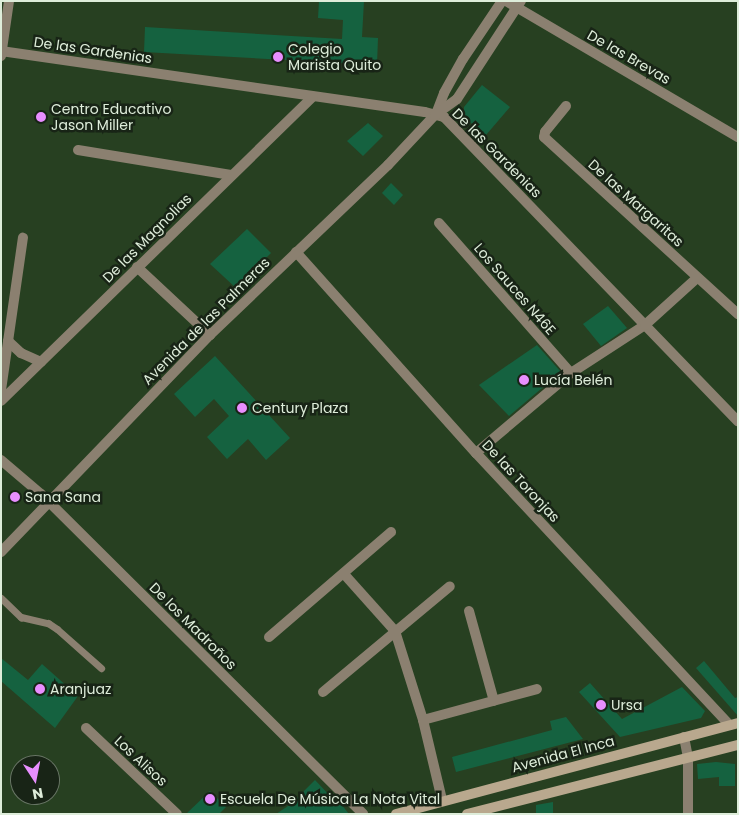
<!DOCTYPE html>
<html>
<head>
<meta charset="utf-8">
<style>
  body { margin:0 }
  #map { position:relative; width:739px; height:815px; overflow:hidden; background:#274021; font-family:Poppins,sans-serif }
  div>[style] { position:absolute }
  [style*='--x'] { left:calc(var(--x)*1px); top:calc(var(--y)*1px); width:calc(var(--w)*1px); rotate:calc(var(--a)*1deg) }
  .building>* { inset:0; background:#156240 }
  .service>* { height:7px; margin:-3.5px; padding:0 3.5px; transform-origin:3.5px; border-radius:3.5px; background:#8b8070 }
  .minor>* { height:10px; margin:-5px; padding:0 5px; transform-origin:5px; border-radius:5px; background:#8b8070 }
  .tertiary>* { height:10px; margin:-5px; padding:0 5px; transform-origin:5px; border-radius:5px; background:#8b8070 }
  .secondary>* { height:10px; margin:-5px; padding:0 5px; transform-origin:5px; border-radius:5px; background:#b9a88e }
  .dots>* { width:14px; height:14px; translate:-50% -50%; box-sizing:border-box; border:2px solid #182416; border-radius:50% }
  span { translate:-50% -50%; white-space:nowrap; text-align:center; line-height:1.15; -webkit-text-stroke:5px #182416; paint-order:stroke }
  .poi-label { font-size:14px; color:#deedda }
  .left { translate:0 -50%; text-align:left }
  .street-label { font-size:14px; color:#deedda }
  .frame { position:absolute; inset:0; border:2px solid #deedda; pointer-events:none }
  .north { position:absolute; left:10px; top:755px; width:50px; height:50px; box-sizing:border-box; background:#182416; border:1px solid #677464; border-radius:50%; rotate:169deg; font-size:14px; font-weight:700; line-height:20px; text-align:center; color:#deedda }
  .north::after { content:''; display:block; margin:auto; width:18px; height:22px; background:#e88eff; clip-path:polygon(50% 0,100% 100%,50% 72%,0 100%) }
</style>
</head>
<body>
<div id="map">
  <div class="building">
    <div style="clip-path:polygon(319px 1px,364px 1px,362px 37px,378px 38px,377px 65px,144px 52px,145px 27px,342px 39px,343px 20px,318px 18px)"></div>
    <div style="clip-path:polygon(482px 85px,510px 107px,486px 135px,466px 119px,464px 112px,464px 107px)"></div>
    <div style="clip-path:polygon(368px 123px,383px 136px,363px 156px,347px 141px)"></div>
    <div style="clip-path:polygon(391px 183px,403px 195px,394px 205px,382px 193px)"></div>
    <div style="clip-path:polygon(247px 229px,271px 253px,236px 288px,210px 264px)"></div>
    <div style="clip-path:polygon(608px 306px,627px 328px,601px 346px,583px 324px)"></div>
    <div style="clip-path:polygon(537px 345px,561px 372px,509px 416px,479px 385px)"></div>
    <div style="clip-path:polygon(215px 356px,290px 438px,266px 460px,248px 439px,227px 459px,207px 437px,229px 416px,214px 399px,195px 417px,174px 394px)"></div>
    <div style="clip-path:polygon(1px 658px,28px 680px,42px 664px,78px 696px,55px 728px,1px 681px)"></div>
    <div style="clip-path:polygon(704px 661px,735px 698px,738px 697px,738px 716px,696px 668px)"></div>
    <div style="clip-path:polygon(590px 683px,622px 719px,682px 687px,705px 711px,701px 718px,620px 737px,579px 692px)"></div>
    <div style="clip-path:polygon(566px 717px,583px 739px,456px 772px,452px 757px,552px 730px,550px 721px)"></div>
    <div style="clip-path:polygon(716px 762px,735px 764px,735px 786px,719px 786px,719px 777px,698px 779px,697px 764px)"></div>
    <div style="clip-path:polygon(315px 780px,334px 800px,341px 804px,349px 814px,276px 814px,291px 804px)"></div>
    <div style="clip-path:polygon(210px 791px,226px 807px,219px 814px,186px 814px)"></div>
    <div style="clip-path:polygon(553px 802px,553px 814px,536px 814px,536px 805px)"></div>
  </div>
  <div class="service">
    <div style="--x:1;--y:598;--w:28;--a:44"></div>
    <div style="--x:21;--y:617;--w:28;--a:13"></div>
    <div style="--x:48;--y:623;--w:11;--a:34"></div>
    <div style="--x:57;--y:629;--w:59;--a:41.6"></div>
  </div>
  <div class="minor">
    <div style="--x:506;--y:1;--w:269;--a:30.4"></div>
    <div style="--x:1;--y:51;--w:428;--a:8.2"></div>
    <div style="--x:425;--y:112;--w:20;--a:15"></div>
    <div style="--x:444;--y:117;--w:423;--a:46"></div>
    <div style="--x:1;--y:56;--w:56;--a:-81.7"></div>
    <div style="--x:566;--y:106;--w:33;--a:129"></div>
    <div style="--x:545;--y:132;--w:5;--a:101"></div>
    <div style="--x:544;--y:137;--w:263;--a:42.4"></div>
    <div style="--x:78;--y:150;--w:155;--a:9.3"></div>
    <div style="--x:439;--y:223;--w:200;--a:48.7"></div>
    <div style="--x:296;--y:252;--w:270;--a:48.2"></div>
    <div style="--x:476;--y:453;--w:372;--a:47"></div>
    <div style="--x:137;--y:267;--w:100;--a:43"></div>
    <div style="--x:8;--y:341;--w:18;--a:43"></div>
    <div style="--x:21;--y:353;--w:22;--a:24"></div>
    <div style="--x:1;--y:390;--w:154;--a:-81.8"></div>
    <div style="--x:1;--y:401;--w:436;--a:-44.3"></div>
    <div style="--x:476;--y:453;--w:124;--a:-40.1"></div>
    <div style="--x:571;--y:373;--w:88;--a:-33"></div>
    <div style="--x:645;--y:325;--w:70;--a:-42.1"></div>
    <div style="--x:1;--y:460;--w:52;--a:40.4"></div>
    <div style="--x:41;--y:494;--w:454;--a:44.8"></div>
    <div style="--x:344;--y:574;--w:76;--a:48.2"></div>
    <div style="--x:395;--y:631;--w:93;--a:72.5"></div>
    <div style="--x:423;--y:720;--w:82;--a:76.6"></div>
    <div style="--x:469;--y:611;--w:93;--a:74.5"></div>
    <div style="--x:269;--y:637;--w:161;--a:-40.7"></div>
    <div style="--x:323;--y:692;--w:165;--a:-39.8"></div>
    <div style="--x:423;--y:720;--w:118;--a:-15.2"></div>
    <div style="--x:86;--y:728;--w:125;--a:43.4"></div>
    <div style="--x:684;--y:737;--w:20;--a:79"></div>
    <div style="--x:688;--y:757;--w:57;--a:90"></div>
  </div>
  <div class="tertiary">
    <div style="--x:436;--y:114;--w:22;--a:-69"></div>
    <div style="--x:444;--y:93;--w:39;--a:-61"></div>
    <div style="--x:463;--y:59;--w:70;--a:-56.1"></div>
    <div style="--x:1;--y:552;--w:301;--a:-46.1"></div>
    <div style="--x:210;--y:335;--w:246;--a:-43.7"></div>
    <div style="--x:388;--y:165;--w:69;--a:-46.8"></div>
    <div style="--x:435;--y:115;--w:27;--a:-36"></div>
    <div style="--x:457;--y:99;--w:117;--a:-56.9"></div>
  </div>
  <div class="secondary">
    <div style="--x:396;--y:814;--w:354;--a:-14.9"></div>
    <div style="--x:467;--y:814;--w:280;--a:-14.3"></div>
  </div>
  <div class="dots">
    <div style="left:278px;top:57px;background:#e88eff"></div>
    <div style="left:41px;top:117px;background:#e88eff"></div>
    <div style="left:524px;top:380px;background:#e88eff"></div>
    <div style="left:242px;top:408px;background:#e88eff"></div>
    <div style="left:15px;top:497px;background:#e88eff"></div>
    <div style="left:40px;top:689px;background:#e88eff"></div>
    <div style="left:601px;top:705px;background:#e88eff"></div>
    <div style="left:210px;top:799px;background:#e88eff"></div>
  </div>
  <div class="poi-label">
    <span class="left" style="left:288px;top:57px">Colegio<br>Marista Quito</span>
    <span class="left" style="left:51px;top:117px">Centro Educativo<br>Jason Miller</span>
    <span class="left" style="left:534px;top:380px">Lucía Belén</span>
    <span class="left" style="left:252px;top:408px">Century Plaza</span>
    <span class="left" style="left:25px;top:497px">Sana Sana</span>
    <span class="left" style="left:50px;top:689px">Aranjuaz</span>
    <span class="left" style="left:611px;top:705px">Ursa</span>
    <span class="left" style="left:220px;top:799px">Escuela De Música La Nota Vital</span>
  </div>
  <div class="street-label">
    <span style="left:93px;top:50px;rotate:8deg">De las Gardenias</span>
    <span style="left:629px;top:57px;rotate:30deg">De las Brevas</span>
    <span style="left:497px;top:153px;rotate:45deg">De las Gardenias</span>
    <span style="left:636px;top:203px;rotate:42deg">De las Margaritas</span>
    <span style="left:147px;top:238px;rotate:-45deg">De las Magnolias</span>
    <span style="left:515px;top:289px;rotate:49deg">Los Sauces N46E</span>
    <span style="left:206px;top:321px;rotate:-45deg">Avenida de las Palmeras</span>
    <span style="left:521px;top:481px;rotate:47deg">De las Toronjas</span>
    <span style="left:193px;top:626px;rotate:45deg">De los Madroños</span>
    <span style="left:563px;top:754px;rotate:-15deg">Avenida El Inca</span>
    <span style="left:141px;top:761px;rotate:43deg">Los Alisos</span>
  </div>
  <div class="frame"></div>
  <div class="north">N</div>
</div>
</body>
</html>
